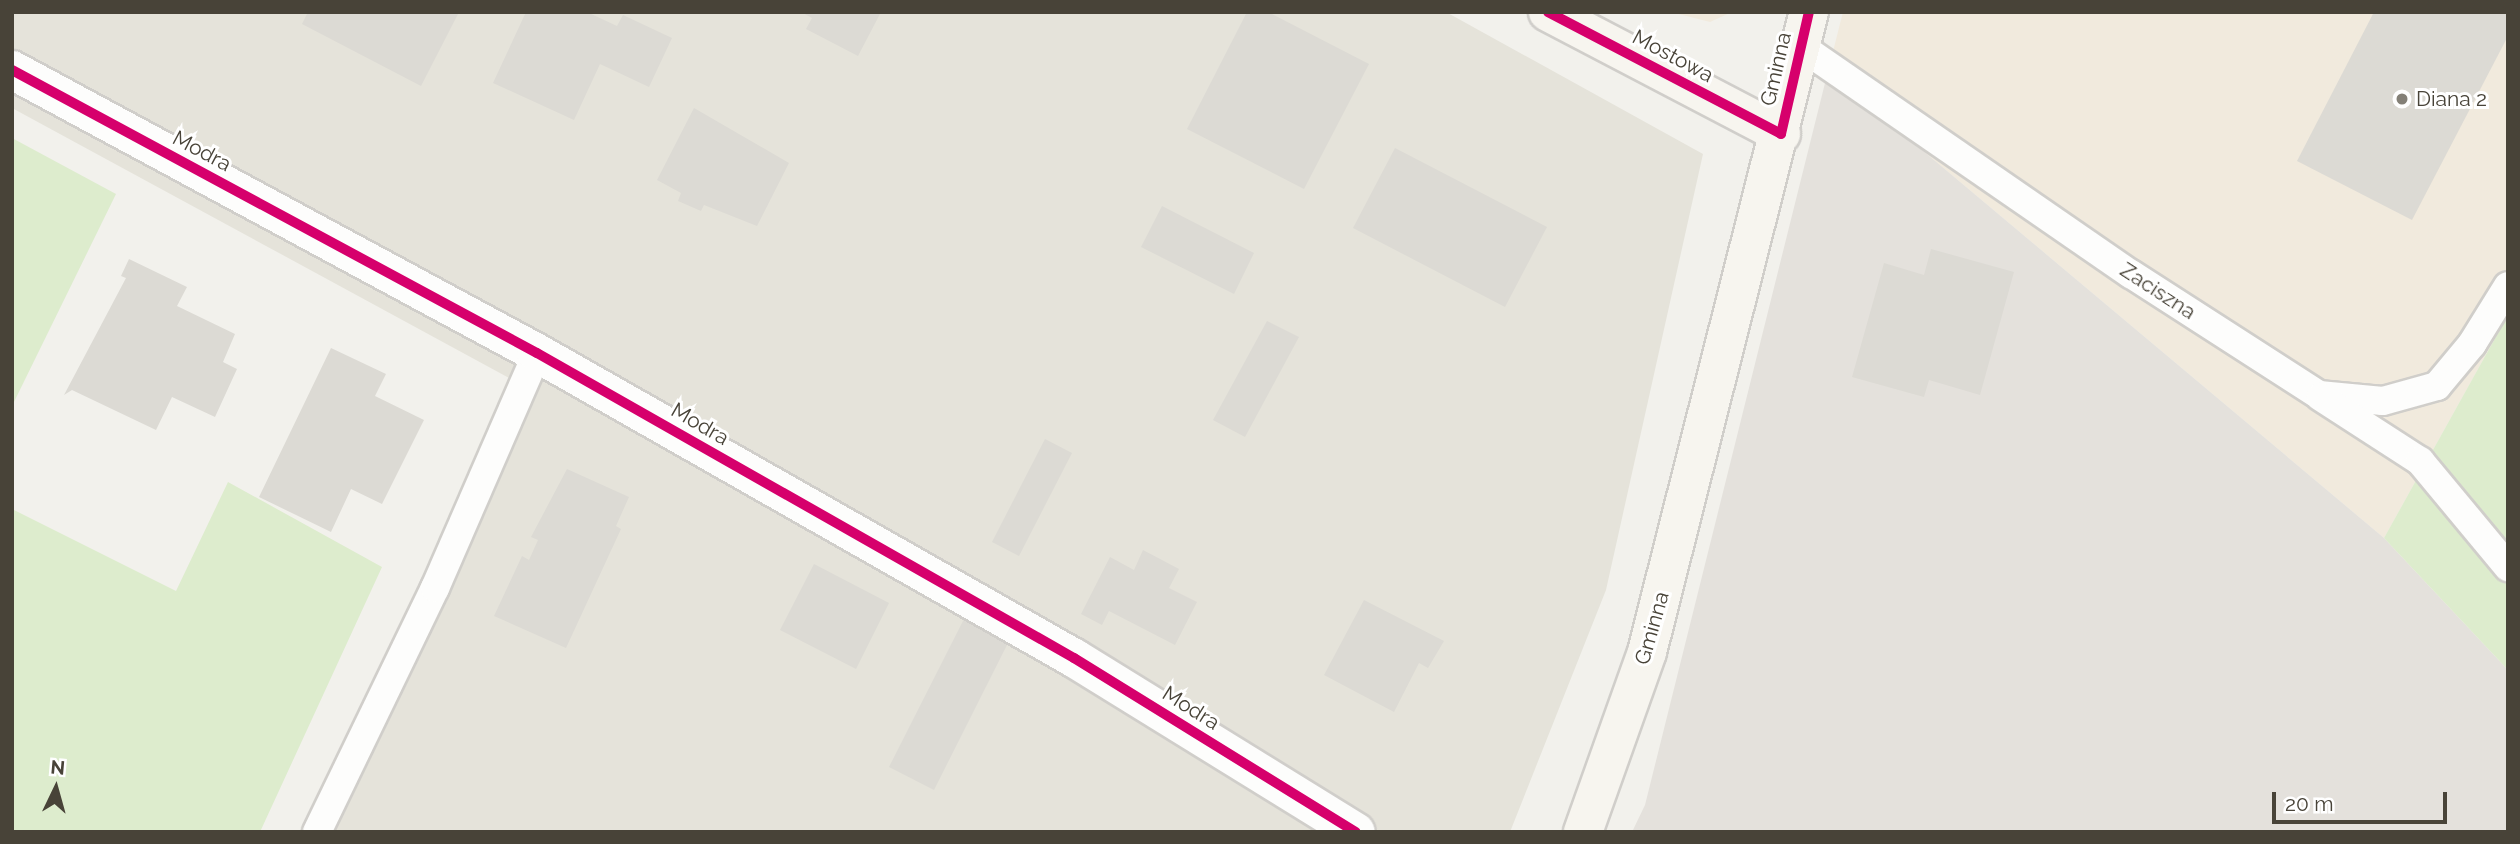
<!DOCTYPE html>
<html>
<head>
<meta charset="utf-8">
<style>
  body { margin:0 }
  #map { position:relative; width:2520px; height:844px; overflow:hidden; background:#f2f1ec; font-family:Raleway,sans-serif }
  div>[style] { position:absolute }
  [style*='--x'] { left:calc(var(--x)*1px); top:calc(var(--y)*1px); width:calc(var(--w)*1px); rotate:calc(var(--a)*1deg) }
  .residential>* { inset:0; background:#e5e3da }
  .commercial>* { inset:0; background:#f1eadd }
  .industrial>* { inset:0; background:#e4e1dc }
  .green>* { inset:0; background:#ddeccd }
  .building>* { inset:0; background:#dcdad4 }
  .roads { filter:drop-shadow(2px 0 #d0ceca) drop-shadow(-2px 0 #d0ceca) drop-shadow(0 2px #d0ceca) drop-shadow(0 -2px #d0ceca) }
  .lane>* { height:28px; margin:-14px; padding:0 14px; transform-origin:14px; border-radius:14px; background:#fdfdfc }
  .street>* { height:38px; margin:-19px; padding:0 19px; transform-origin:19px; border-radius:19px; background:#fdfdfc }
  .secondary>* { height:38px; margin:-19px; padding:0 19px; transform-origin:19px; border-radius:19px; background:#f7f5ef }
  .cycleway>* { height:10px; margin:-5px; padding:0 5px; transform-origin:5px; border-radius:5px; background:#d6006c }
  .dots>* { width:19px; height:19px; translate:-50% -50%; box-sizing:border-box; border:4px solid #fff; border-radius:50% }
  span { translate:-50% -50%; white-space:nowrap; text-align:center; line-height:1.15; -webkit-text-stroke:6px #fff; paint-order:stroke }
  .street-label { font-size:21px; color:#484338 }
  .poi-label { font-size:21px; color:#484338 }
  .left { translate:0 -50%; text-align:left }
  .frame { position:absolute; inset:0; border:14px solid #484338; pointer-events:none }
  .north { position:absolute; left:21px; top:753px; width:70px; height:70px; -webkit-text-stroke:5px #fff; paint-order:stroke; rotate:5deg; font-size:19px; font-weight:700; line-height:28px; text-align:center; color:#484338 }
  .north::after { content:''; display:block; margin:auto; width:24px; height:32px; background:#484338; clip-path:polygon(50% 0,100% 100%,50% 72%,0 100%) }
  .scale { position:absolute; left:2272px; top:792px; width:175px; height:32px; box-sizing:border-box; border:4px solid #484338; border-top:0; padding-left:9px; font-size:21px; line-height:24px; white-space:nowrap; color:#484338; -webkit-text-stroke:5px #fff; paint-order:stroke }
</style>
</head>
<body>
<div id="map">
  <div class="residential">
    <div style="clip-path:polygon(12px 12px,1446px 12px,1703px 154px,1606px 590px,1510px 832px,327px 832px,535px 392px,12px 108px)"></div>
  </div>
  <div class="commercial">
    <div style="clip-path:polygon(1671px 12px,1732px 12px,1710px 22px)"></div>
    <div style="clip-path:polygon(1843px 12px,2508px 12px,2508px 315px,2384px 538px,1828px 71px)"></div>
  </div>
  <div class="industrial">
    <div style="clip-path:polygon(1828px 71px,2384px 538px,2508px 670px,2508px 832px,1632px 832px,1645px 805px)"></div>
  </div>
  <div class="green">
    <div style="clip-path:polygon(12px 138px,116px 194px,12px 406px)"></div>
    <div style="clip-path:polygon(2508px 315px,2508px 670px,2384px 538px)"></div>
    <div style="clip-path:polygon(228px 482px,382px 567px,260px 832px,12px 832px,12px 509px,176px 591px)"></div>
  </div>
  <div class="building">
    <div style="clip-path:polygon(308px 12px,454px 12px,458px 14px,421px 86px,302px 24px)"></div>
    <div style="clip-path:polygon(526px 12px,587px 12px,617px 26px,623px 15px,672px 38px,649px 87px,600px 64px,574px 120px,493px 83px)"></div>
    <div style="clip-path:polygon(801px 12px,881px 12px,858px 56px,806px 29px,812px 18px)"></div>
    <div style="clip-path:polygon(1247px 12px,1268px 12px,1369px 64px,1304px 189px,1187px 129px)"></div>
    <div style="clip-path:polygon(2374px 12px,2508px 12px,2508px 36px,2412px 220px,2297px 161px)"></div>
    <div style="clip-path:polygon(694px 108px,789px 163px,757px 226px,704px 205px,701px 211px,678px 201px,681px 193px,657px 180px)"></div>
    <div style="clip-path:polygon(1395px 148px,1547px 227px,1505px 307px,1353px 228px)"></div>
    <div style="clip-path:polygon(1162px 206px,1254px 253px,1234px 294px,1141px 247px)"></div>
    <div style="clip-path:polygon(1931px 249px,2014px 272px,1980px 395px,1929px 380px,1924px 397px,1852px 377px,1884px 263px,1924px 275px)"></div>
    <div style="clip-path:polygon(129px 259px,187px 287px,177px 306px,235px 334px,223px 362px,237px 369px,215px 417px,172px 397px,156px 430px,72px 390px,64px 395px,126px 278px,121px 276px)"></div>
    <div style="clip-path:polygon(1267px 321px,1299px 337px,1245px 437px,1213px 420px)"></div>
    <div style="clip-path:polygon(331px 348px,386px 374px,375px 396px,424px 420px,382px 504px,351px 489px,331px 532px,259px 497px)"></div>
    <div style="clip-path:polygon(1045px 439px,1072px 453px,1019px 556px,992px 542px)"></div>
    <div style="clip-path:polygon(567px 469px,629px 497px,616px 526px,621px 529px,566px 648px,494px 616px,522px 556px,529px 560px,538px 540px,531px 537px)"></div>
    <div style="clip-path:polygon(1143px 550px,1179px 569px,1169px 588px,1197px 602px,1175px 645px,1109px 611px,1102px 625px,1081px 614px,1110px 557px,1134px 570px)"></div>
    <div style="clip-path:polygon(814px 564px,889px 603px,856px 669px,780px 630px)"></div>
    <div style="clip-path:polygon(1364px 600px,1444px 641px,1428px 668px,1419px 663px,1394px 712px,1324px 675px)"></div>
    <div style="clip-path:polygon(964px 619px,1009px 641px,934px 790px,889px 767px)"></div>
  </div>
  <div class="roads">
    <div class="lane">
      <div style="--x:1800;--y:46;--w:402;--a:34.6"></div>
      <div style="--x:2131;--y:274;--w:224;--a:32.8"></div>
      <div style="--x:2319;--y:395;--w:64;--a:5.4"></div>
      <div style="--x:2383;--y:401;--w:56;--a:-15.5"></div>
      <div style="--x:2437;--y:386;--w:55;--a:-50.2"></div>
      <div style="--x:2472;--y:344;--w:68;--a:-58.2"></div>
      <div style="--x:2321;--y:397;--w:118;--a:32.9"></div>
      <div style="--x:2420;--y:461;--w:138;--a:50.3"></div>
      <div style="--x:317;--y:832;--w:271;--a:-64.2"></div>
      <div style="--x:435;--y:588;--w:256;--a:-66.5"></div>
    </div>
    <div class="street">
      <div style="--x:12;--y:70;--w:596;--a:28.33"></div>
      <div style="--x:537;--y:353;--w:618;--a:29.6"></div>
      <div style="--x:1074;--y:658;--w:331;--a:31.7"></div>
    </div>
    <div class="secondary">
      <div style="--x:1548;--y:12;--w:263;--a:27.6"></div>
      <div style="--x:1583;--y:832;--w:191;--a:-70.4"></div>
      <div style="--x:1647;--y:652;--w:660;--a:-75.8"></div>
    </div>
  </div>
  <div class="cycleway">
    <div style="--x:1548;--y:12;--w:263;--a:27.6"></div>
    <div style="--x:1781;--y:134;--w:125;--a:-77.1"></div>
    <div style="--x:12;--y:70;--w:596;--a:28.33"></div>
    <div style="--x:537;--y:353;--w:618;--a:29.6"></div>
    <div style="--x:1074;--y:658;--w:331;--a:31.7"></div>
  </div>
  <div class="dots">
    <div style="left:2402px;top:99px;background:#848077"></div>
  </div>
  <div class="street-label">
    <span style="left:1673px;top:56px;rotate:28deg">Mostowa</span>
    <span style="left:1776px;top:69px;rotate:-77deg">Gminna</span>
    <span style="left:202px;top:151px;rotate:28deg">Modra</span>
    <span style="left:2158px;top:291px;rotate:33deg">Zaciszna</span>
    <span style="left:700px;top:424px;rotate:30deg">Modra</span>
    <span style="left:1652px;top:628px;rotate:-74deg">Gminna</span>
    <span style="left:1191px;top:708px;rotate:32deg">Modra</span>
  </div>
  <div class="poi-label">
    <span class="left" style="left:2416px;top:99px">Diana 2</span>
  </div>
  <div class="frame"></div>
  <div class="north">N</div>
  <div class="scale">20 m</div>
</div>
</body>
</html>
